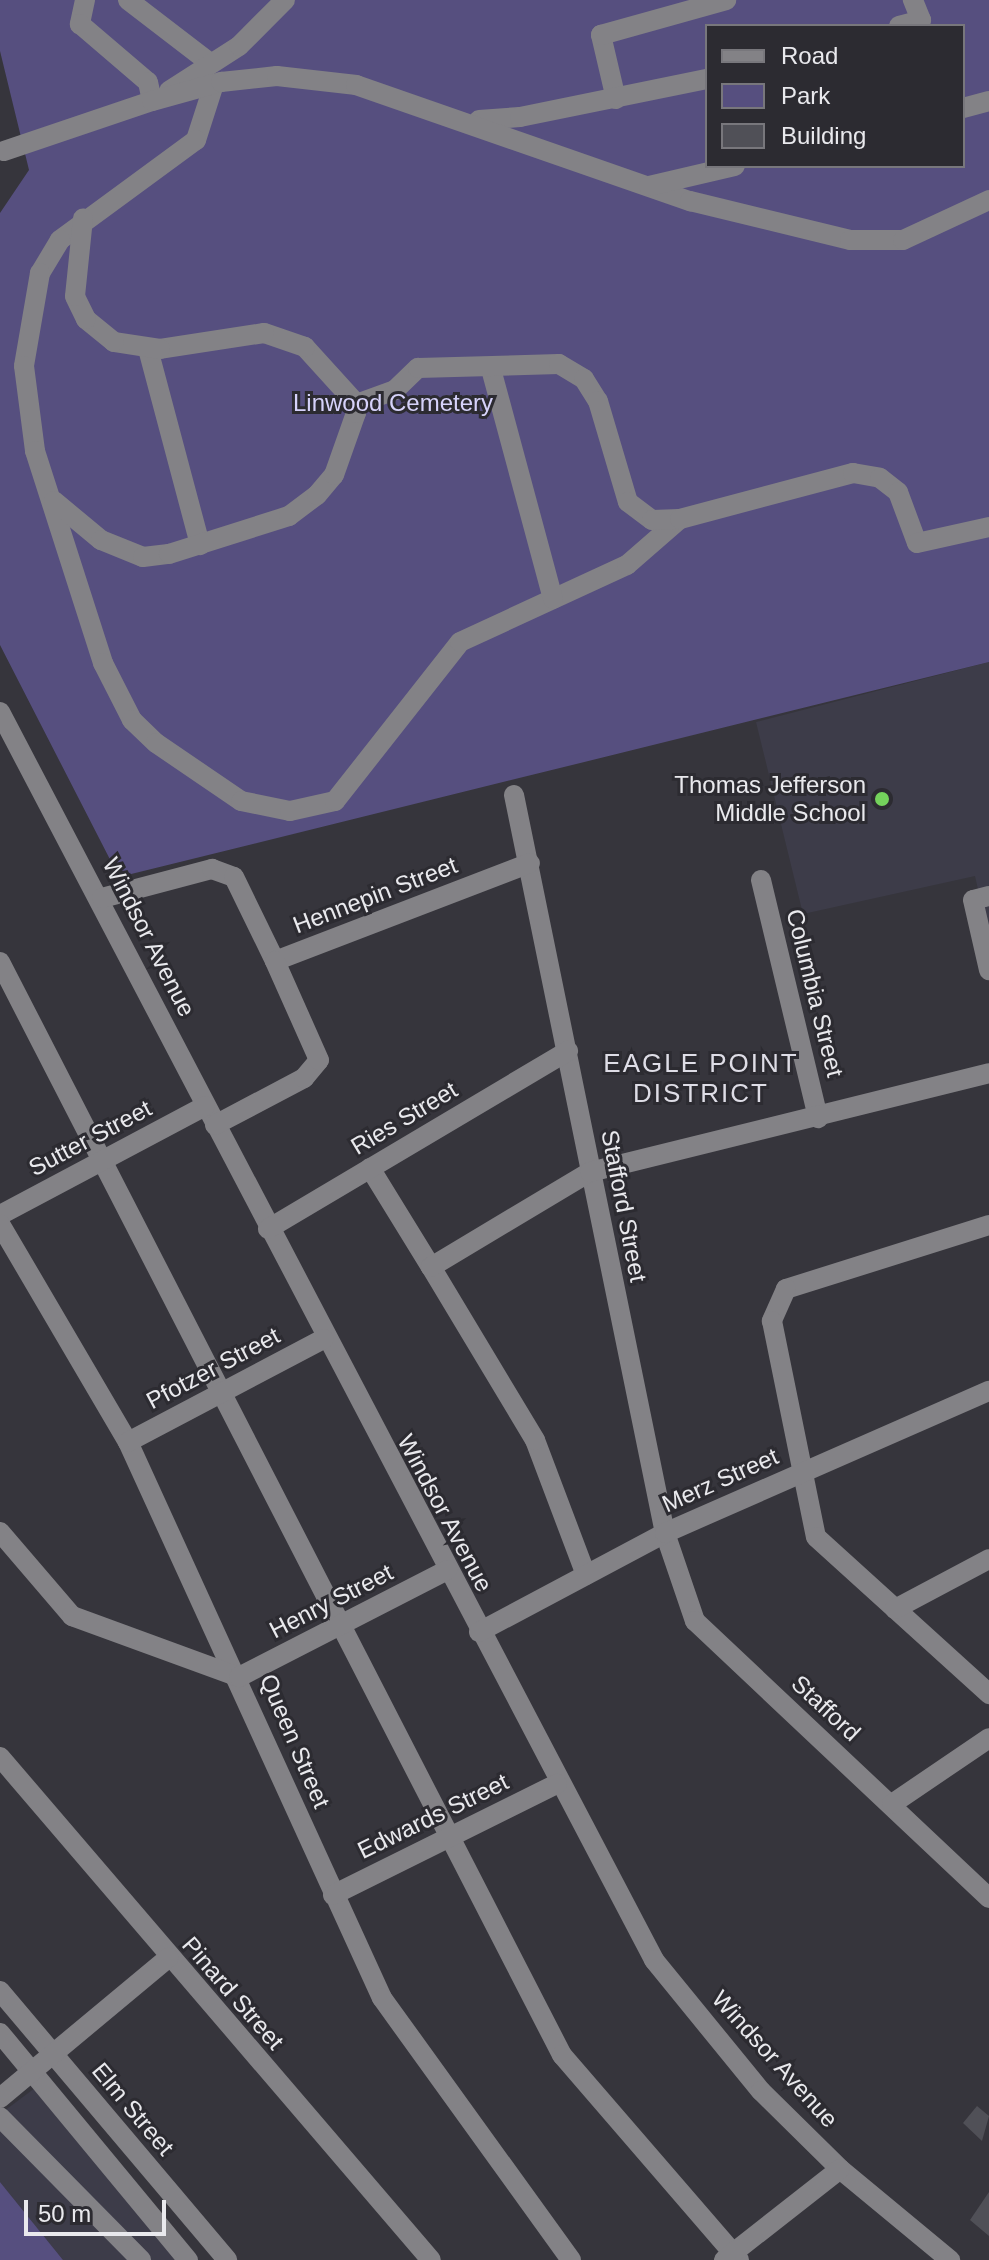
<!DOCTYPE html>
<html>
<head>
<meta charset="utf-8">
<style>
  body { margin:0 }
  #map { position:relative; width:989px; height:2260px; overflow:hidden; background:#36353c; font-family:Helvetica,sans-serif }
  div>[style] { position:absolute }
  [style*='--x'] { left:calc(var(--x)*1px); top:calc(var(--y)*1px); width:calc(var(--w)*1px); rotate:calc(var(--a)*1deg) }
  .built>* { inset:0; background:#3d3c49 }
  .green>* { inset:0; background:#564f7f }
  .building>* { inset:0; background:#505057 }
  .minor>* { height:20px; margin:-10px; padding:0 10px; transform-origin:10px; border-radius:10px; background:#838286 }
  .dots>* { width:22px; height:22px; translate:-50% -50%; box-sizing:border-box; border:4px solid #2c2b31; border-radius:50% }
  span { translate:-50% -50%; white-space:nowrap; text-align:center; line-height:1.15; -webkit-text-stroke:6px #2c2b31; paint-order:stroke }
  .park-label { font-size:24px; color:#d6d2fa }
  .poi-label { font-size:24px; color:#e9e9ed }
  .right { translate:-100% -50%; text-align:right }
  .street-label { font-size:24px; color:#e9e9ed }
  .neighbourhood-label { font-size:26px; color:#dedde6; letter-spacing:2px }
  .legend { position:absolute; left:705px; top:24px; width:260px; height:144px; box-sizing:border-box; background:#2c2b31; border:2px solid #78777c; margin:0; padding:10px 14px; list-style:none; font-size:24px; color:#e9e9ed }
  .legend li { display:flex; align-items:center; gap:16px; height:40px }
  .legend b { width:40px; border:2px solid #78777c }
  .scale { position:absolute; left:24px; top:2200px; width:142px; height:36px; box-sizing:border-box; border:4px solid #e9e9ed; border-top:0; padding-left:10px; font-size:24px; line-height:28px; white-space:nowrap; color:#e9e9ed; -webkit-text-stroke:6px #2c2b31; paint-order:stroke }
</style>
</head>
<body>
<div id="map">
  <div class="built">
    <div style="clip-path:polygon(989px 662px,989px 938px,975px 876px,803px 914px,756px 722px)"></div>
    <div style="clip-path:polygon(35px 2088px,182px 2260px,63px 2260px,0 2182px,0 2114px)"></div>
  </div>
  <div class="green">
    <div style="clip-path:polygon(evenodd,0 0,989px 0,989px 662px,119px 877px,0 645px,0 213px,29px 170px,0 51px,0 0,707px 26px,963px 26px,963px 166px,707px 166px,707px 26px)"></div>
    <div style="clip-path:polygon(0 2182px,63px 2260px,0 2260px)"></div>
  </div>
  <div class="building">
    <div style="clip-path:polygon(977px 2106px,989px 2116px,982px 2141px,963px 2123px)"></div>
    <div style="clip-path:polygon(989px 2192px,989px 2236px,970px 2220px)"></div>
  </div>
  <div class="minor">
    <div style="--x:85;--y:0;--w:25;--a:102"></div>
    <div style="--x:80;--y:24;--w:89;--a:40.5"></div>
    <div style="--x:148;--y:82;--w:19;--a:78"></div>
    <div style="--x:128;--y:0;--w:103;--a:37.5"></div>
    <div style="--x:899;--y:26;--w:23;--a:-15"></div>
    <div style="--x:921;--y:20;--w:22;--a:-112"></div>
    <div style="--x:214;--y:84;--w:59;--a:107.8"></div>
    <div style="--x:196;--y:140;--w:169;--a:143.7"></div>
    <div style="--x:60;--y:240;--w:39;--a:121"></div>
    <div style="--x:40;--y:273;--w:94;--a:99.8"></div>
    <div style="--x:24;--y:366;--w:86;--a:82.6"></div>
    <div style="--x:35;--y:451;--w:223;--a:72.2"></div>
    <div style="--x:103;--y:663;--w:64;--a:63"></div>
    <div style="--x:132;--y:720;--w:33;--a:44"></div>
    <div style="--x:156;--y:743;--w:103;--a:34.3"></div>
    <div style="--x:241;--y:801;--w:50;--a:11.5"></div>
    <div style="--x:290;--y:811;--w:46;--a:-12.5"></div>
    <div style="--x:335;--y:801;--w:202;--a:-51.8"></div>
    <div style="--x:460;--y:642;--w:184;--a:-24.8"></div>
    <div style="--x:627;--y:565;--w:70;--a:-41"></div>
    <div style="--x:169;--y:91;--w:83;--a:-32.7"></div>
    <div style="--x:239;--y:46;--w:65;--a:-45"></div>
    <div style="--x:616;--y:99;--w:66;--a:-103.2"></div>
    <div style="--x:601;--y:35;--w:130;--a:-15.6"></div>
    <div style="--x:963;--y:108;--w:27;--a:-15"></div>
    <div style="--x:479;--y:120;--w:41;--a:-4.2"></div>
    <div style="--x:520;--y:117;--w:191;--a:-11.5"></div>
    <div style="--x:4;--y:151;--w:156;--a:-18.7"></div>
    <div style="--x:152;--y:101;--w:72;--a:-15.4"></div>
    <div style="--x:221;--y:82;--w:56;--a:-6.1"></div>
    <div style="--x:277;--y:76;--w:80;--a:6.5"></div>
    <div style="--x:356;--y:85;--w:354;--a:19.2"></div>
    <div style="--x:690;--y:201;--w:165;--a:13.7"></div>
    <div style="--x:850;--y:240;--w:53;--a:0"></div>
    <div style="--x:903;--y:240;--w:95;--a:-24.9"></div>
    <div style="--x:649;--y:186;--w:88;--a:-13.1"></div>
    <div style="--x:148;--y:349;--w:203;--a:75.1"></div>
    <div style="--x:491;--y:369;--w:238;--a:74.9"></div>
    <div style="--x:354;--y:405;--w:44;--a:-20.1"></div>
    <div style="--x:395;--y:390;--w:32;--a:-44"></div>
    <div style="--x:418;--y:368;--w:141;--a:-1.6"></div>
    <div style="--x:559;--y:364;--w:29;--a:31"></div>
    <div style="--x:584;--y:379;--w:26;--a:58"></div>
    <div style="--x:598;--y:401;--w:105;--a:73.5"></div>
    <div style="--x:628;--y:502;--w:30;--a:37"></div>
    <div style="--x:652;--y:520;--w:28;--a:-2"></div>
    <div style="--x:680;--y:519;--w:179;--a:-14.9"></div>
    <div style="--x:853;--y:473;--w:27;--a:10"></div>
    <div style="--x:880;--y:478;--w:23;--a:38"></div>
    <div style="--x:898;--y:492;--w:54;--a:69.6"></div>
    <div style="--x:917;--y:543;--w:74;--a:-12.5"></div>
    <div style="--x:54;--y:501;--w:61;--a:39.7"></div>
    <div style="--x:101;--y:540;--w:45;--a:22"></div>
    <div style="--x:143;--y:557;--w:26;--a:-7"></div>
    <div style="--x:169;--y:554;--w:126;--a:-17.6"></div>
    <div style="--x:289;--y:516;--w:35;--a:-37"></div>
    <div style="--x:317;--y:495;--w:26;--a:-50"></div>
    <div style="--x:334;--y:475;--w:66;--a:-70.5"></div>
    <div style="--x:356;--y:413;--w:13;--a:-103"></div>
    <div style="--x:353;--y:400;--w:72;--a:-132.2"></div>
    <div style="--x:305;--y:347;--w:43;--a:-161.1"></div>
    <div style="--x:264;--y:333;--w:105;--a:171.3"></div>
    <div style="--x:160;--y:349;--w:47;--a:-171.3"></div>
    <div style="--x:114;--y:342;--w:36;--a:-141"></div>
    <div style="--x:86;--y:319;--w:25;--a:-116"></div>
    <div style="--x:75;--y:296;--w:78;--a:-84.1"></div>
    <div style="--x:0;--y:712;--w:1409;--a:62.34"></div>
    <div style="--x:654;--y:1960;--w:169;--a:50.8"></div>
    <div style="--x:761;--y:2091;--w:111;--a:44.6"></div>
    <div style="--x:840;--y:2169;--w:143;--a:39.6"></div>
    <div style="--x:514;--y:795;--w:753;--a:78.44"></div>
    <div style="--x:665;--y:1533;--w:93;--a:71.2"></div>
    <div style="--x:695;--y:1621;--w:404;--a:43.3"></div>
    <div style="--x:761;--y:880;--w:245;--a:76.5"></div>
    <div style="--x:989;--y:896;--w:16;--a:166"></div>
    <div style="--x:973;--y:900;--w:72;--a:77.1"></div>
    <div style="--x:102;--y:898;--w:114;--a:-14.8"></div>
    <div style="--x:212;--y:869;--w:23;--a:20"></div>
    <div style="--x:234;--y:877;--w:93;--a:64"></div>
    <div style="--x:275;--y:961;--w:273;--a:-21"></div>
    <div style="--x:0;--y:962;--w:1229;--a:62.79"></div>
    <div style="--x:562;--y:2055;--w:271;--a:49.2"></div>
    <div style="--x:215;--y:1125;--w:101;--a:-27.8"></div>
    <div style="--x:304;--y:1078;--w:23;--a:-50"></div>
    <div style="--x:319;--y:1060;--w:108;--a:-114"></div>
    <div style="--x:370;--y:1168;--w:116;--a:58.4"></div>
    <div style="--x:0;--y:1215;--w:232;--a:-28"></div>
    <div style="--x:0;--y:1224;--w:253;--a:59.6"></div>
    <div style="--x:128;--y:1442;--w:611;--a:65.45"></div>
    <div style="--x:382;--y:1998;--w:323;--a:54.2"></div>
    <div style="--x:989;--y:1225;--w:213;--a:162.5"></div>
    <div style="--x:786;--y:1289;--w:35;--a:114"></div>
    <div style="--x:772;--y:1321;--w:220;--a:78.5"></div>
    <div style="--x:816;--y:1537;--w:234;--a:42.2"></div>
    <div style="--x:268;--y:1229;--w:349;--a:-30.7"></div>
    <div style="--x:128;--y:1442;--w:221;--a:-27.8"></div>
    <div style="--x:0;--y:1532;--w:111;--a:49.4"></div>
    <div style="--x:72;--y:1616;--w:178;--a:20.1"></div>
    <div style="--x:239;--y:1677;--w:234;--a:-27.2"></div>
    <div style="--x:586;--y:1575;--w:144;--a:-110.7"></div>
    <div style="--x:535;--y:1440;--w:202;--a:-121"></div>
    <div style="--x:431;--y:1267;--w:185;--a:-30.9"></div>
    <div style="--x:590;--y:1172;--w:411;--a:-13.9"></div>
    <div style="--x:895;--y:1609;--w:106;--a:-28"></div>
    <div style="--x:479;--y:1632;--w:211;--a:-28"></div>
    <div style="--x:665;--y:1533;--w:354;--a:-23.7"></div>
    <div style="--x:0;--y:1757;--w:662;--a:49.41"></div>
    <div style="--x:892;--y:1804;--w:117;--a:-34.2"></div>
    <div style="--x:333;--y:1895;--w:250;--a:-26.4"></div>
    <div style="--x:0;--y:1991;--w:352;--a:49.8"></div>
    <div style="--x:0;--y:2033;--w:295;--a:50.4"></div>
    <div style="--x:0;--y:2098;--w:219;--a:-39.8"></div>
    <div style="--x:0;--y:2117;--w:201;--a:45.4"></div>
    <div style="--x:724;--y:2260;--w:147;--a:-38.1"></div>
  </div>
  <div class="dots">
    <div style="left:882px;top:799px;background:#74d25c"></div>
  </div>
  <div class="park-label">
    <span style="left:393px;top:403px">Linwood Cemetery</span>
  </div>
  <div class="poi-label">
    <span class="right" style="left:866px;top:799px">Thomas Jefferson<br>Middle School</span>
  </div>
  <div class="street-label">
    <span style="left:375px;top:895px;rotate:-21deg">Hennepin Street</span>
    <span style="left:149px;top:937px;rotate:63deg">Windsor Avenue</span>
    <span style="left:815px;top:993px;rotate:76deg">Columbia Street</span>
    <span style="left:404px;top:1118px;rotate:-31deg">Ries Street</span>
    <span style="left:90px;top:1138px;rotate:-28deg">Sutter Street</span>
    <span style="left:624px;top:1206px;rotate:79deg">Stafford Street</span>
    <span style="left:213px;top:1368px;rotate:-28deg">Pfotzer Street</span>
    <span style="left:720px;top:1480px;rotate:-24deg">Merz Street</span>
    <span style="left:445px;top:1513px;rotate:62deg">Windsor Avenue</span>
    <span style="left:331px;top:1601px;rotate:-27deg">Henry Street</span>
    <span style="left:826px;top:1708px;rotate:43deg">Stafford</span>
    <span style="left:295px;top:1741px;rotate:67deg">Queen Street</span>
    <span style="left:433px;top:1816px;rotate:-26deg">Edwards Street</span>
    <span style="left:233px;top:1993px;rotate:49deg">Pinard Street</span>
    <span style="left:775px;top:2059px;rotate:48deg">Windsor Avenue</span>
    <span style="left:133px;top:2109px;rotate:50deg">Elm Street</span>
  </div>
  <div class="neighbourhood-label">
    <span style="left:701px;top:1079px">EAGLE POINT<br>DISTRICT</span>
  </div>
  <ul class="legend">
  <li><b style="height:10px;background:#838286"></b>Road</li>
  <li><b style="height:22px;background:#564f7f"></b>Park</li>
  <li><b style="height:22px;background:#505057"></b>Building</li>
  </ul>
  <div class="scale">50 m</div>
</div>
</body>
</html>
